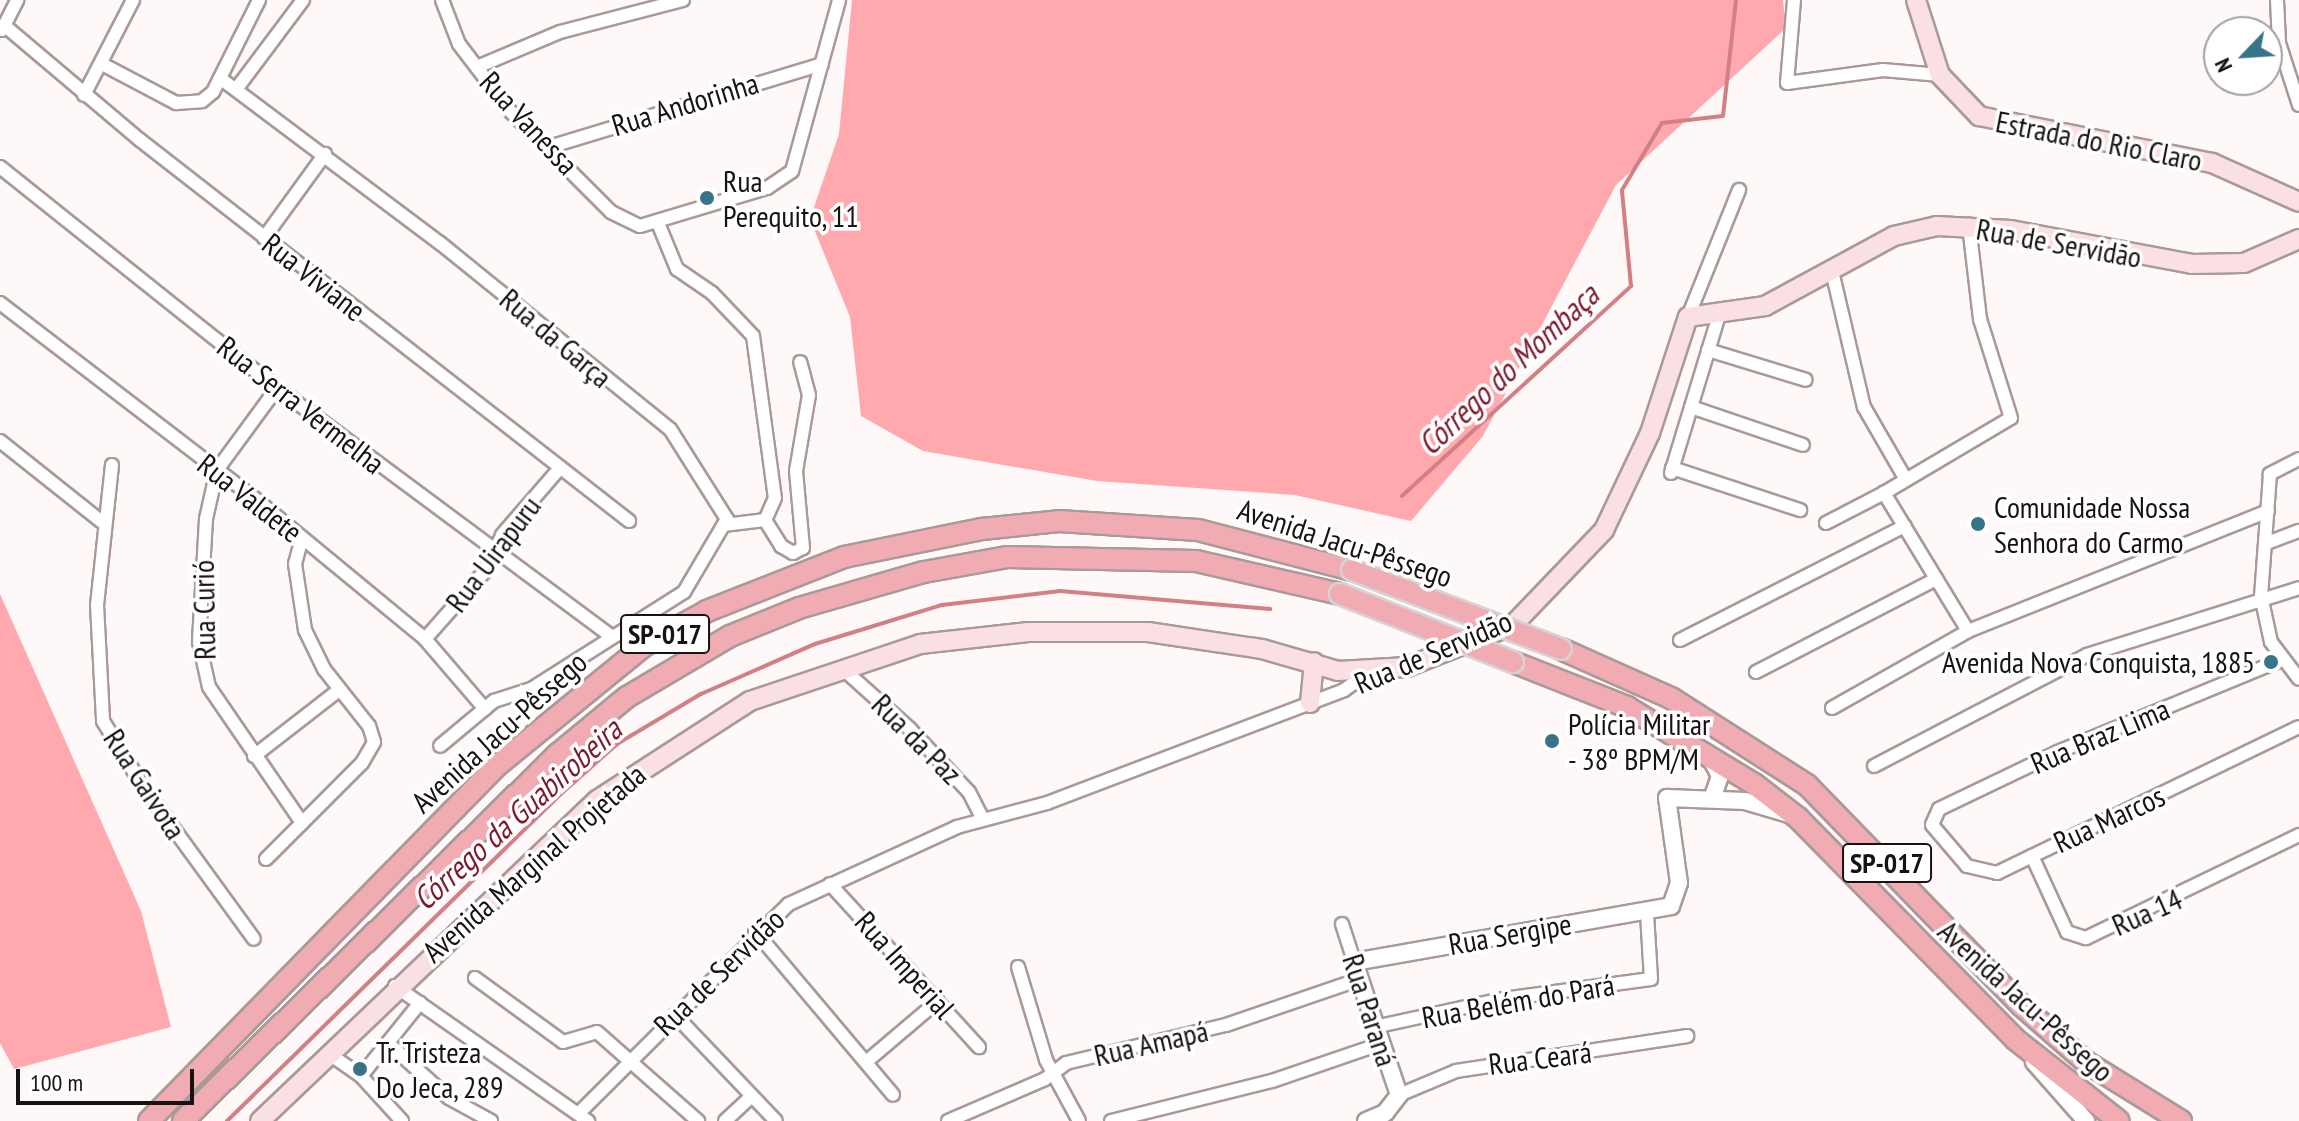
<!DOCTYPE html>
<html>
<head>
<meta charset="utf-8">
<style>
  body { margin:0 }
  #map { position:relative; width:2299px; height:1121px; overflow:hidden; background:#fff8f8; font-family:"PT Sans Narrow",sans-serif }
  div>[style] { position:absolute }
  [style*='--x'] { left:calc(var(--x)*1px); top:calc(var(--y)*1px); width:calc(var(--w)*1px); rotate:calc(var(--a)*1deg) }
  .forest>* { inset:0; background:#ffa8ad }
  .stream>* { height:4px; margin:-2px; padding:0 2px; transform-origin:2px; border-radius:2px; background:#d27f85 }
  .roads { filter:drop-shadow(2px 0 #a99999) drop-shadow(-2px 0 #a99999) drop-shadow(0 2px #a99999) drop-shadow(0 -2px #a99999) }
  .minor>* { height:12px; margin:-6px; padding:0 6px; transform-origin:6px; border-radius:6px; background:#fff }
  .tertiary>* { height:16px; margin:-8px; padding:0 8px; transform-origin:8px; border-radius:8px; background:#fff }
  .secondary>* { height:18px; margin:-9px; padding:0 9px; transform-origin:9px; border-radius:9px; background:#fae0e2 }
  .trunk>* { height:20px; margin:-10px; padding:0 10px; transform-origin:10px; border-radius:10px; background:#f0acb2 }
  .bridges { filter:drop-shadow(2px 0 #d5d4d4) drop-shadow(-2px 0 #d5d4d4) drop-shadow(0 2px #d5d4d4) drop-shadow(0 -2px #d5d4d4) }
  .trunk-bridge>* { height:20px; margin:-10px; padding:0 10px; transform-origin:10px; border-radius:10px; background:#f0acb2 }
  .dots>* { width:22px; height:22px; translate:-50% -50%; box-sizing:border-box; border:4px solid #fff; border-radius:50% }
  span { translate:-50% -50%; white-space:nowrap; text-align:center; line-height:1.15; -webkit-text-stroke:7px #fff; paint-order:stroke }
  .shield-label span { padding:2px 6px; background:#fff; border:2px solid; border-radius:6px; -webkit-text-stroke-width:0 }
  .shield-label { font-size:28px; color:#181212; font-weight:700 }
  .street-label { font-size:30px; color:#181212 }
  .poi-label { font-size:30px; color:#181212 }
  .left { translate:0 -50%; text-align:left }
  .right { translate:-100% -50%; text-align:right }
  .water-label { font-size:32px; color:#7d1a2d; font-style:italic }
  .north { position:absolute; left:2203px; top:16px; width:80px; height:80px; box-sizing:border-box; background:#fff; border:2px solid #a3a0a0; border-radius:50%; rotate:245deg; font-size:22px; font-weight:700; line-height:32px; text-align:center; color:#181212 }
  .north::after { content:''; display:block; margin:auto; width:28px; height:36px; background:#37748a; clip-path:polygon(50% 0,100% 100%,50% 72%,0 100%) }
  .scale { position:absolute; left:16px; top:1069px; width:178px; height:36px; box-sizing:border-box; border:4px solid #181212; border-top:0; padding-left:10px; font-size:24px; line-height:28px; white-space:nowrap; color:#181212; -webkit-text-stroke:6px #fff; paint-order:stroke }
</style>
</head>
<body>
<div id="map">
  <div class="forest">
    <div style="clip-path:polygon(852px 0,1783px 0,1786px 28px,1616px 185px,1483px 436px,1411px 521px,1295px 495px,1097px 481px,923px 451px,861px 416px,850px 317px,810px 219px,839px 134px)"></div>
    <div style="clip-path:polygon(0 594px,141px 911px,171px 1027px,14px 1069px,0 1043px)"></div>
  </div>
  <div class="stream">
    <div style="--x:1402;--y:496;--w:311;--a:-42.5"></div>
    <div style="--x:1631;--y:286;--w:96;--a:-95.4"></div>
    <div style="--x:1622;--y:190;--w:78;--a:-59.2"></div>
    <div style="--x:1662;--y:123;--w:61;--a:-6.5"></div>
    <div style="--x:1723;--y:116;--w:117;--a:-83.6"></div>
    <div style="--x:227;--y:1121;--w:470;--a:-44.4"></div>
    <div style="--x:563;--y:792;--w:72;--a:-41.6"></div>
    <div style="--x:617;--y:744;--w:98;--a:-30.8"></div>
    <div style="--x:701;--y:694;--w:124;--a:-23.7"></div>
    <div style="--x:815;--y:644;--w:133;--a:-17.1"></div>
    <div style="--x:942;--y:605;--w:119;--a:-6.8"></div>
    <div style="--x:1060;--y:591;--w:211;--a:4.9"></div>
  </div>
  <div class="roads">
    <div class="minor">
      <div style="--x:442;--y:0;--w:47;--a:68.9"></div>
      <div style="--x:459;--y:44;--w:84;--a:52.7"></div>
      <div style="--x:510;--y:111;--w:143;--a:45"></div>
      <div style="--x:611;--y:212;--w:32;--a:26"></div>
      <div style="--x:640;--y:226;--w:133;--a:-16.7"></div>
      <div style="--x:767;--y:188;--w:30;--a:-34"></div>
      <div style="--x:792;--y:171;--w:177;--a:-74.6"></div>
      <div style="--x:1794;--y:0;--w:83;--a:94.8"></div>
      <div style="--x:1787;--y:83;--w:97;--a:-7.7"></div>
      <div style="--x:1883;--y:70;--w:57;--a:5"></div>
      <div style="--x:2277;--y:0;--w:43;--a:87.3"></div>
      <div style="--x:2279;--y:43;--w:65;--a:72.1"></div>
      <div style="--x:5;--y:26;--w:177;--a:40.2"></div>
      <div style="--x:140;--y:140;--w:620;--a:37.92"></div>
      <div style="--x:2;--y:30;--w:34;--a:-63"></div>
      <div style="--x:102;--y:64;--w:84;--a:27.8"></div>
      <div style="--x:176;--y:103;--w:26;--a:-4"></div>
      <div style="--x:202;--y:101;--w:14;--a:-39"></div>
      <div style="--x:213;--y:92;--w:103;--a:-63.4"></div>
      <div style="--x:477;--y:67;--w:90;--a:-22.9"></div>
      <div style="--x:560;--y:32;--w:127;--a:-14.6"></div>
      <div style="--x:220;--y:78;--w:275;--a:36.9"></div>
      <div style="--x:440;--y:243;--w:296;--a:39"></div>
      <div style="--x:670;--y:429;--w:107;--a:57.7"></div>
      <div style="--x:727;--y:519;--w:85;--a:120.5"></div>
      <div style="--x:684;--y:592;--w:181;--a:147.6"></div>
      <div style="--x:531;--y:689;--w:39;--a:162"></div>
      <div style="--x:494;--y:701;--w:70;--a:140.2"></div>
      <div style="--x:237;--y:88;--w:110;--a:-53.1"></div>
      <div style="--x:84;--y:95;--w:107;--a:-62.7"></div>
      <div style="--x:549;--y:147;--w:285;--a:-16.9"></div>
      <div style="--x:0;--y:167;--w:354;--a:38.6"></div>
      <div style="--x:277;--y:388;--w:414;--a:36.6"></div>
      <div style="--x:658;--y:223;--w:50;--a:67.6"></div>
      <div style="--x:677;--y:269;--w:42;--a:34.4"></div>
      <div style="--x:712;--y:293;--w:59;--a:46.4"></div>
      <div style="--x:753;--y:336;--w:163;--a:82.3"></div>
      <div style="--x:775;--y:498;--w:24;--a:114"></div>
      <div style="--x:765;--y:520;--w:38;--a:173"></div>
      <div style="--x:264;--y:238;--w:104;--a:-54"></div>
      <div style="--x:1832;--y:271;--w:140;--a:76.8"></div>
      <div style="--x:1864;--y:407;--w:82;--a:60"></div>
      <div style="--x:0;--y:303;--w:312;--a:37.5"></div>
      <div style="--x:248;--y:493;--w:229;--a:39.5"></div>
      <div style="--x:425;--y:639;--w:92;--a:49.4"></div>
      <div style="--x:1688;--y:317;--w:137;--a:-68.1"></div>
      <div style="--x:1708;--y:350;--w:102;--a:17"></div>
      <div style="--x:277;--y:388;--w:102;--a:126.2"></div>
      <div style="--x:217;--y:470;--w:50;--a:102.7"></div>
      <div style="--x:206;--y:519;--w:123;--a:93.3"></div>
      <div style="--x:199;--y:642;--w:46;--a:77.5"></div>
      <div style="--x:209;--y:687;--w:165;--a:55.6"></div>
      <div style="--x:1691;--y:407;--w:118;--a:18.7"></div>
      <div style="--x:0;--y:441;--w:130;--a:38.5"></div>
      <div style="--x:2299;--y:459;--w:33;--a:153"></div>
      <div style="--x:2270;--y:474;--w:122;--a:94.2"></div>
      <div style="--x:2261;--y:596;--w:47;--a:77.7"></div>
      <div style="--x:2271;--y:642;--w:46;--a:52.9"></div>
      <div style="--x:112;--y:465;--w:141;--a:96.1"></div>
      <div style="--x:97;--y:605;--w:116;--a:87"></div>
      <div style="--x:103;--y:721;--w:75;--a:58.6"></div>
      <div style="--x:142;--y:785;--w:190;--a:54"></div>
      <div style="--x:1672;--y:468;--w:135;--a:18.2"></div>
      <div style="--x:1671;--y:473;--w:168;--a:-73.1"></div>
      <div style="--x:765;--y:520;--w:31;--a:58"></div>
      <div style="--x:781;--y:546;--w:14;--a:30"></div>
      <div style="--x:793;--y:553;--w:11;--a:-27"></div>
      <div style="--x:803;--y:548;--w:77;--a:-95.2"></div>
      <div style="--x:796;--y:471;--w:77;--a:-80.3"></div>
      <div style="--x:809;--y:395;--w:34;--a:-105"></div>
      <div style="--x:1826;--y:523;--w:65;--a:-27.3"></div>
      <div style="--x:2267;--y:543;--w:34;--a:-21"></div>
      <div style="--x:1968;--y:631;--w:162;--a:-121.3"></div>
      <div style="--x:1884;--y:493;--w:147;--a:-30.6"></div>
      <div style="--x:2011;--y:418;--w:104;--a:-107.4"></div>
      <div style="--x:1980;--y:319;--w:95;--a:-96.7"></div>
      <div style="--x:425;--y:639;--w:92;--a:-48.5"></div>
      <div style="--x:486;--y:570;--w:38;--a:-65"></div>
      <div style="--x:502;--y:535;--w:89;--a:-49.1"></div>
      <div style="--x:1680;--y:640;--w:252;--a:-26.9"></div>
      <div style="--x:2281;--y:660;--w:241;--a:157.6"></div>
      <div style="--x:2058;--y:752;--w:132;--a:154.4"></div>
      <div style="--x:1939;--y:809;--w:17;--a:114"></div>
      <div style="--x:1932;--y:825;--w:54;--a:49.5"></div>
      <div style="--x:1967;--y:866;--w:31;--a:13"></div>
      <div style="--x:1997;--y:873;--w:335;--a:-25.8"></div>
      <div style="--x:842;--y:668;--w:91;--a:41.9"></div>
      <div style="--x:910;--y:729;--w:86;--a:46.9"></div>
      <div style="--x:969;--y:792;--w:29;--a:63"></div>
      <div style="--x:1756;--y:672;--w:203;--a:-27.3"></div>
      <div style="--x:1832;--y:708;--w:156;--a:-29.5"></div>
      <div style="--x:1968;--y:631;--w:323;--a:-21.8"></div>
      <div style="--x:254;--y:756;--w:108;--a:-37.8"></div>
      <div style="--x:1874;--y:766;--w:240;--a:-27.5"></div>
      <div style="--x:2087;--y:655;--w:222;--a:-17.5"></div>
      <div style="--x:2032;--y:856;--w:84;--a:65.3"></div>
      <div style="--x:2067;--y:932;--w:20;--a:18"></div>
      <div style="--x:2086;--y:938;--w:237;--a:-25.8"></div>
      <div style="--x:266;--y:859;--w:136;--a:-45"></div>
      <div style="--x:362;--y:763;--w:24;--a:-60"></div>
      <div style="--x:374;--y:742;--w:17;--a:-107"></div>
      <div style="--x:369;--y:726;--w:73;--a:-128.3"></div>
      <div style="--x:324;--y:669;--w:43;--a:-116"></div>
      <div style="--x:305;--y:630;--w:67;--a:-98.6"></div>
      <div style="--x:295;--y:564;--w:27;--a:-75"></div>
      <div style="--x:830;--y:884;--w:221;--a:47.6"></div>
      <div style="--x:1342;--y:924;--w:40;--a:72"></div>
      <div style="--x:755;--y:931;--w:214;--a:49.9"></div>
      <div style="--x:1018;--y:967;--w:97;--a:73.2"></div>
      <div style="--x:1046;--y:1060;--w:69;--a:61.6"></div>
      <div style="--x:475;--y:978;--w:109;--a:36"></div>
      <div style="--x:563;--y:1042;--w:35;--a:-16"></div>
      <div style="--x:597;--y:1032;--w:135;--a:41.4"></div>
      <div style="--x:395;--y:986;--w:236;--a:35"></div>
      <div style="--x:675;--y:1015;--w:146;--a:46.4"></div>
      <div style="--x:1379;--y:1026;--w:127;--a:-12.3"></div>
      <div style="--x:1503;--y:999;--w:149;--a:-7.7"></div>
      <div style="--x:1651;--y:979;--w:65;--a:-93.5"></div>
      <div style="--x:391;--y:1046;--w:78;--a:41.9"></div>
      <div style="--x:449;--y:1098;--w:48;--a:28.7"></div>
      <div style="--x:328;--y:1053;--w:40;--a:34.9"></div>
      <div style="--x:361;--y:1076;--w:61;--a:47.7"></div>
      <div style="--x:866;--y:1062;--w:94;--a:-40.3"></div>
      <div style="--x:361;--y:1076;--w:94;--a:-51.1"></div>
      <div style="--x:1399;--y:1095;--w:62;--a:-22.8"></div>
      <div style="--x:1456;--y:1071;--w:234;--a:-8.6"></div>
      <div style="--x:579;--y:1113;--w:296;--a:-44.9"></div>
      <div style="--x:789;--y:904;--w:185;--a:-24.6"></div>
      <div style="--x:957;--y:827;--w:93;--a:-14.9"></div>
      <div style="--x:1047;--y:803;--w:318;--a:-20.8"></div>
      <div style="--x:1344;--y:690;--w:32;--a:-35"></div>
      <div style="--x:725;--y:1121;--w:35;--a:-43"></div>
      <div style="--x:948;--y:1121;--w:106;--a:-23.4"></div>
      <div style="--x:1045;--y:1079;--w:26;--a:-37"></div>
      <div style="--x:1066;--y:1063;--w:164;--a:-13.4"></div>
      <div style="--x:1226;--y:1025;--w:142;--a:-18.9"></div>
      <div style="--x:1111;--y:1121;--w:166;--a:-14"></div>
      <div style="--x:1272;--y:1081;--w:117;--a:-18.9"></div>
    </div>
    <div class="tertiary">
      <div style="--x:1709;--y:755;--w:24;--a:62"></div>
      <div style="--x:1720;--y:776;--w:24;--a:109"></div>
      <div style="--x:2034;--y:1062;--w:79;--a:48.6"></div>
      <div style="--x:1366;--y:1121;--w:21;--a:-23"></div>
      <div style="--x:1385;--y:1113;--w:23;--a:-52"></div>
      <div style="--x:1399;--y:1095;--w:140;--a:-108.7"></div>
      <div style="--x:1354;--y:962;--w:322;--a:-10"></div>
      <div style="--x:1671;--y:906;--w:24;--a:-71"></div>
      <div style="--x:1679;--y:883;--w:86;--a:-98"></div>
      <div style="--x:1667;--y:798;--w:78;--a:2.2"></div>
      <div style="--x:1745;--y:801;--w:46;--a:16.5"></div>
    </div>
    <div class="secondary">
      <div style="--x:1916;--y:0;--w:79;--a:72.3"></div>
      <div style="--x:1940;--y:75;--w:57;--a:46.4"></div>
      <div style="--x:1979;--y:116;--w:238;--a:11.4"></div>
      <div style="--x:2212;--y:163;--w:95;--a:24.1"></div>
      <div style="--x:1310;--y:703;--w:41;--a:-84.4"></div>
      <div style="--x:260;--y:1121;--w:465;--a:-43.6"></div>
      <div style="--x:597;--y:800;--w:182;--a:-32.9"></div>
      <div style="--x:750;--y:701;--w:179;--a:-18.5"></div>
      <div style="--x:920;--y:644;--w:109;--a:-6.3"></div>
      <div style="--x:1028;--y:632;--w:120;--a:0"></div>
      <div style="--x:1148;--y:632;--w:115;--a:8.5"></div>
      <div style="--x:1262;--y:649;--w:79;--a:16.1"></div>
      <div style="--x:1338;--y:671;--w:69;--a:-3.3"></div>
      <div style="--x:1407;--y:667;--w:114;--a:-21.6"></div>
      <div style="--x:1513;--y:625;--w:132;--a:-46.2"></div>
      <div style="--x:1604;--y:530;--w:107;--a:-64.6"></div>
      <div style="--x:1650;--y:433;--w:122;--a:-71.9"></div>
      <div style="--x:1688;--y:317;--w:78;--a:-8.1"></div>
      <div style="--x:1765;--y:306;--w:147;--a:-28.5"></div>
      <div style="--x:1894;--y:236;--w:44;--a:-13.1"></div>
      <div style="--x:1937;--y:226;--w:74;--a:3.1"></div>
      <div style="--x:2011;--y:230;--w:184;--a:10.6"></div>
      <div style="--x:2192;--y:264;--w:52;--a:-1.1"></div>
      <div style="--x:2244;--y:263;--w:60;--a:-23.6"></div>
    </div>
    <div class="trunk">
      <div style="--x:1561;--y:649;--w:120;--a:24"></div>
      <div style="--x:1671;--y:698;--w:161;--a:32.6"></div>
      <div style="--x:1807;--y:785;--w:308;--a:45.8"></div>
      <div style="--x:2022;--y:1006;--w:85;--a:41.2"></div>
      <div style="--x:2086;--y:1062;--w:112;--a:31.8"></div>
      <div style="--x:1513;--y:662;--w:123;--a:21.5"></div>
      <div style="--x:1627;--y:707;--w:149;--a:31.2"></div>
      <div style="--x:1754;--y:784;--w:56;--a:37.7"></div>
      <div style="--x:1798;--y:818;--w:310;--a:45.5"></div>
      <div style="--x:2015;--y:1039;--w:132;--a:38.3"></div>
      <div style="--x:149;--y:1121;--w:500;--a:-45.6"></div>
      <div style="--x:499;--y:764;--w:188;--a:-39.2"></div>
      <div style="--x:645;--y:645;--w:71;--a:-28.7"></div>
      <div style="--x:707;--y:611;--w:147;--a:-21.5"></div>
      <div style="--x:844;--y:557;--w:141;--a:-11.5"></div>
      <div style="--x:982;--y:529;--w:77;--a:-5.9"></div>
      <div style="--x:1059;--y:521;--w:139;--a:3.7"></div>
      <div style="--x:1198;--y:530;--w:159;--a:14.6"></div>
      <div style="--x:183;--y:1121;--w:525;--a:-44.38"></div>
      <div style="--x:558;--y:754;--w:89;--a:-39.6"></div>
      <div style="--x:627;--y:697;--w:120;--a:-30.6"></div>
      <div style="--x:730;--y:636;--w:74;--a:-22.1"></div>
      <div style="--x:799;--y:608;--w:130;--a:-16.1"></div>
      <div style="--x:924;--y:572;--w:84;--a:-10.2"></div>
      <div style="--x:1007;--y:557;--w:189;--a:1.2"></div>
      <div style="--x:1196;--y:561;--w:148;--a:12.9"></div>
    </div>
  </div>
  <div class="bridges">
    <div class="trunk-bridge">
      <div style="--x:1352;--y:570;--w:223;--a:20.7"></div>
      <div style="--x:1340;--y:594;--w:186;--a:21.5"></div>
    </div>
  </div>
  <div class="dots">
    <div style="left:707px;top:198px;background:#37748a"></div>
    <div style="left:1978px;top:524px;background:#37748a"></div>
    <div style="left:2271px;top:662px;background:#37748a"></div>
    <div style="left:1552px;top:741px;background:#37748a"></div>
    <div style="left:360px;top:1069px;background:#37748a"></div>
  </div>
  <div class="shield-label">
    <span style="left:665px;top:634px">SP-017</span>
    <span style="left:1887px;top:863px">SP-017</span>
  </div>
  <div class="street-label">
    <span style="left:685px;top:104px;rotate:-17deg">Rua Andorinha</span>
    <span style="left:529px;top:123px;rotate:47deg">Rua Vanessa</span>
    <span style="left:2099px;top:141px;rotate:11deg">Estrada do Rio Claro</span>
    <span style="left:2059px;top:243px;rotate:10deg">Rua de Servidão</span>
    <span style="left:314px;top:277px;rotate:38deg">Rua Viviane</span>
    <span style="left:556px;top:338px;rotate:40deg">Rua da Garça</span>
    <span style="left:301px;top:405px;rotate:38deg">Rua Serra Vermelha</span>
    <span style="left:250px;top:498px;rotate:38deg">Rua Valdete</span>
    <span style="left:1345px;top:543px;rotate:18deg">Avenida Jacu-Pêssego</span>
    <span style="left:493px;top:554px;rotate:-53deg">Rua Uirapuru</span>
    <span style="left:204px;top:610px;rotate:-91deg">Rua Curió</span>
    <span style="left:1433px;top:652px;rotate:-23deg">Rua de Servidão</span>
    <span style="left:499px;top:732px;rotate:-42deg">Avenida Jacu-Pêssego</span>
    <span style="left:2100px;top:736px;rotate:-23deg">Rua Braz Lima</span>
    <span style="left:917px;top:739px;rotate:45deg">Rua da Paz</span>
    <span style="left:145px;top:784px;rotate:57deg">Rua Gaivota</span>
    <span style="left:2109px;top:819px;rotate:-25deg">Rua Marcos</span>
    <span style="left:534px;top:863px;rotate:-41deg">Avenida Marginal Projetada</span>
    <span style="left:2147px;top:912px;rotate:-24deg">Rua 14</span>
    <span style="left:1510px;top:934px;rotate:-10deg">Rua Sergipe</span>
    <span style="left:905px;top:965px;rotate:48deg">Rua Imperial</span>
    <span style="left:719px;top:972px;rotate:-44deg">Rua de Servidão</span>
    <span style="left:1518px;top:1001px;rotate:-10deg">Rua Belém do Pará</span>
    <span style="left:2026px;top:1001px;rotate:42deg">Avenida Jacu-Pêssego</span>
    <span style="left:1370px;top:1010px;rotate:72deg">Rua Paraná</span>
    <span style="left:1151px;top:1043px;rotate:-13deg">Rua Amapá</span>
    <span style="left:1540px;top:1058px;rotate:-7deg">Rua Ceará</span>
  </div>
  <div class="poi-label">
    <span class="left" style="left:723px;top:198px">Rua<br>Perequito, 11</span>
    <span class="left" style="left:1994px;top:524px">Comunidade Nossa<br>Senhora do Carmo</span>
    <span class="right" style="left:2255px;top:662px">Avenida Nova Conquista, 1885</span>
    <span class="left" style="left:1568px;top:741px">Polícia Militar<br>- 38º BPM/M</span>
    <span class="left" style="left:376px;top:1069px">Tr. Tristeza<br>Do Jeca, 289</span>
  </div>
  <div class="water-label">
    <span style="left:1508px;top:369px;rotate:-43deg">Córrego do Mombaça</span>
    <span style="left:517px;top:814px;rotate:-42deg">Córrego da Guabirobeira</span>
  </div>
  <div class="north">N</div>
  <div class="scale">100 m</div>
</div>
</body>
</html>
